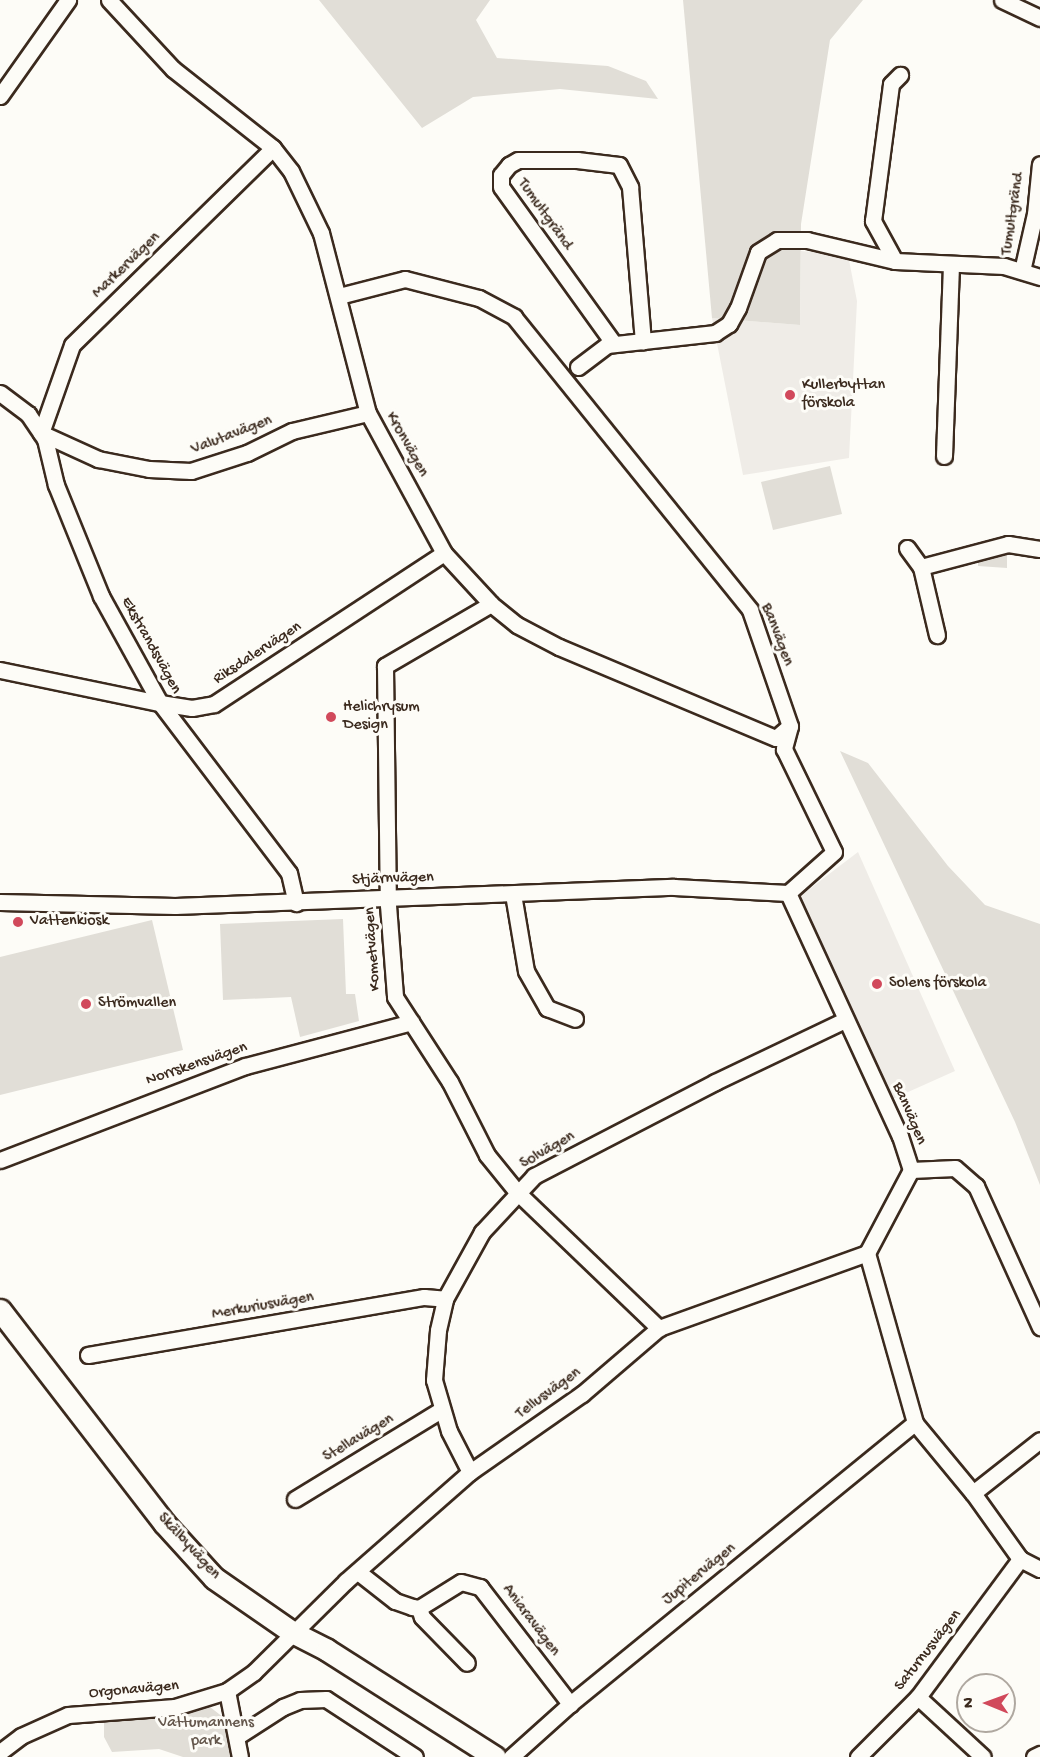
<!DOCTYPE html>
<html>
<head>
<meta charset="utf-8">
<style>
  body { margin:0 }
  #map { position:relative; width:1040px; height:1757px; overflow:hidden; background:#fdfcf7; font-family:"Gochi Hand",sans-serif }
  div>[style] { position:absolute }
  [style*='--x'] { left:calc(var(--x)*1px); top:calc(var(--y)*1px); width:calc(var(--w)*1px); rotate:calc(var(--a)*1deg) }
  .built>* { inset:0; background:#efece7 }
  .green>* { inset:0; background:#e1ded7 }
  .roads { filter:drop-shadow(2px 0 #3b2a1e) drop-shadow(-2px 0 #3b2a1e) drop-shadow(0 2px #3b2a1e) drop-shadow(0 -2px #3b2a1e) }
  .street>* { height:15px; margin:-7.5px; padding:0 7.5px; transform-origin:7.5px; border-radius:7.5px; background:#fdfcf7 }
  .secondary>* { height:21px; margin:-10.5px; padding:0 10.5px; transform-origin:10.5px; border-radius:10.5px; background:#fdfcf7 }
  .dots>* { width:16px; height:16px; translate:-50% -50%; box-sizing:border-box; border:3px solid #fdfcf7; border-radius:50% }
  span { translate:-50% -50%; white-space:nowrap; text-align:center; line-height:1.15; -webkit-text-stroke:6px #fdfcf7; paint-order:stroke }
  .street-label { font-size:16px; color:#3b2a1e }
  .poi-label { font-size:16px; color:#3b2a1e }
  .left { translate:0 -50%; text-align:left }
  .park-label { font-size:16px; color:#64574c }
  .north { position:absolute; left:956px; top:1673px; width:60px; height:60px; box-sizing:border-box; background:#fdfcf7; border:2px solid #afa8a0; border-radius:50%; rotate:271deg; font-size:16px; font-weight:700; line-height:24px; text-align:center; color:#3b2a1e }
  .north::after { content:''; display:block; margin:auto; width:21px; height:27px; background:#d1495b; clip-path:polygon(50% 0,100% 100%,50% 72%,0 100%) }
</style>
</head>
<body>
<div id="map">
  <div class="built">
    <div style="clip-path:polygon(801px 251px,848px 255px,857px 301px,849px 458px,743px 475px,712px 318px,800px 325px)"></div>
    <div style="clip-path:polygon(858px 852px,955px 1071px,888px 1101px,799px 897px)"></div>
  </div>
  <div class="green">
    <div style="clip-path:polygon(319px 0,490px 0,476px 20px,497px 58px,608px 66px,646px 81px,658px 99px,560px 89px,473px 97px,422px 128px)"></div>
    <div style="clip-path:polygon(683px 0,863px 0,830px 40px,801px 224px,800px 325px,712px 318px)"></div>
    <div style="clip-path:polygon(830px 466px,842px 514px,773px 530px,761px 482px)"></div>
    <div style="clip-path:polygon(1007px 549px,1007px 568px,978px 566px,978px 554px)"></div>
    <div style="clip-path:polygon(840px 751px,868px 763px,948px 866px,985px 905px,1040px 924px,1040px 1185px,1015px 1122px)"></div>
    <div style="clip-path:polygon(343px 919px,346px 994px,355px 994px,359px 1021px,300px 1037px,291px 997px,223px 1000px,220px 924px)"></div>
    <div style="clip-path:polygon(152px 920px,183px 1050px,0 1095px,0 957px)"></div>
    <div style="clip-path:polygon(210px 1707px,228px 1721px,236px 1757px,183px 1757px,159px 1749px,112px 1752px,104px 1737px,104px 1719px,147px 1718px)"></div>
  </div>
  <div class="roads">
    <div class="street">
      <div style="--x:109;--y:0;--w:94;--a:47.2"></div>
      <div style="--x:173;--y:69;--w:127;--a:38.3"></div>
      <div style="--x:273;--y:148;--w:29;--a:52"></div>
      <div style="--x:291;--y:171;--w:69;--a:64.2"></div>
      <div style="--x:321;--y:233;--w:186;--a:75.4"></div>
      <div style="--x:368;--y:413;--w:159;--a:61.5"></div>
      <div style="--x:444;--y:553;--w:69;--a:47.3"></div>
      <div style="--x:491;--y:604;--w:33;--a:39"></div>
      <div style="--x:517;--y:625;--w:47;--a:27.6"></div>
      <div style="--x:559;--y:647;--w:235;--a:22.8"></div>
      <div style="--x:776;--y:738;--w:18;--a:-41"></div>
      <div style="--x:1002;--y:0;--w:42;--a:25.3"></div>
      <div style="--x:0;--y:96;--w:118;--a:-54.7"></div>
      <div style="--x:273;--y:148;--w:281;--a:135.6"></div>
      <div style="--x:72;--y:345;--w:93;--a:109.4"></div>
      <div style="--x:41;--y:433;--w:63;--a:24.5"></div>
      <div style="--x:98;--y:459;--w:52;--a:11.1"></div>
      <div style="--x:149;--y:469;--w:42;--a:2.7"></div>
      <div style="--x:191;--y:471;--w:59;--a:-17.8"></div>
      <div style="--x:247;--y:453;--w:50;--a:-26.1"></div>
      <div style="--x:292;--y:431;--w:78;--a:-13.3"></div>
      <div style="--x:895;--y:261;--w:46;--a:-118.8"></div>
      <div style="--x:873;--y:221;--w:138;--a:-82.5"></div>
      <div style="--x:891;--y:84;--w:13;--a:-45"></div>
      <div style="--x:1022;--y:271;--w:58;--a:-77.2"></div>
      <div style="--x:1035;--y:214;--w:50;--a:-84.3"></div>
      <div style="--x:339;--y:296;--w:68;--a:-14.4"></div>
      <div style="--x:405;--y:279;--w:76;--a:14.4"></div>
      <div style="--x:479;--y:298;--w:40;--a:28"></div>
      <div style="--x:514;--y:317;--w:376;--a:51.1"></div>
      <div style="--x:750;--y:610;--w:123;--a:71"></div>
      <div style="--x:790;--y:726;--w:24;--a:105"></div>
      <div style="--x:784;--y:749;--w:114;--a:64.1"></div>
      <div style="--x:834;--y:852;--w:62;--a:138.3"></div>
      <div style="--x:788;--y:893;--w:268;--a:65.3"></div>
      <div style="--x:900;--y:1136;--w:36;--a:72"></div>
      <div style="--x:911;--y:1170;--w:94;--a:117.9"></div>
      <div style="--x:867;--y:1253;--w:177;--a:74.2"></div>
      <div style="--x:915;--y:1423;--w:91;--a:50.4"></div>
      <div style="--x:973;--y:1493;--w:81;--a:54.5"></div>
      <div style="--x:1020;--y:1559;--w:22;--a:27"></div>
      <div style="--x:614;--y:344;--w:193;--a:-125.7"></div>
      <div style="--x:501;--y:187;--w:12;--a:-90"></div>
      <div style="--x:501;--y:175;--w:13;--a:-51"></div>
      <div style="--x:509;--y:165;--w:10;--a:-29"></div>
      <div style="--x:518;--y:160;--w:59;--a:0"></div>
      <div style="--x:577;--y:160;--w:42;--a:6.8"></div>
      <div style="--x:619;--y:165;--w:25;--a:63"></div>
      <div style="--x:630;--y:187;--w:155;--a:85.2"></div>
      <div style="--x:578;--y:367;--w:36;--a:-37"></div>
      <div style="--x:607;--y:345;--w:109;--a:-6.3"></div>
      <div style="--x:715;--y:333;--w:17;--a:-33"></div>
      <div style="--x:729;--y:324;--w:18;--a:-61"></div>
      <div style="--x:738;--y:308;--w:59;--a:-70.3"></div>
      <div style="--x:758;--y:252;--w:22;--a:-32"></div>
      <div style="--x:777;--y:240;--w:30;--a:0"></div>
      <div style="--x:807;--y:240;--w:90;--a:13.4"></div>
      <div style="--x:895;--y:261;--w:109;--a:2.6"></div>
      <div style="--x:1004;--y:266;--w:38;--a:17"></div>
      <div style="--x:0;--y:393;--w:35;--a:37"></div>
      <div style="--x:28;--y:414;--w:30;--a:56"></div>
      <div style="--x:45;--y:439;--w:47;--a:76.6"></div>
      <div style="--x:56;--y:485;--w:120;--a:67.9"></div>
      <div style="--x:101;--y:596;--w:122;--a:61.1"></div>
      <div style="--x:160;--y:703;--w:213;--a:52.8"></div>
      <div style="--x:289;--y:873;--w:31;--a:77"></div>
      <div style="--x:944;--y:456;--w:192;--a:-87.9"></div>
      <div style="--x:907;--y:548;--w:24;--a:54"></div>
      <div style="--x:921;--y:567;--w:70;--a:76.8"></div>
      <div style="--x:921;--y:567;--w:90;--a:-14.8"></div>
      <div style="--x:1008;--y:544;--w:32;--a:9"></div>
      <div style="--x:491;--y:604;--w:123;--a:149.7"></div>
      <div style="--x:385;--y:666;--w:239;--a:89.3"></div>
      <div style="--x:388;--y:905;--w:92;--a:85.6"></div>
      <div style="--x:395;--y:997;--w:101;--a:57.1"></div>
      <div style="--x:450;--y:1082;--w:82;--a:63.1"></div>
      <div style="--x:487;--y:1155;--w:48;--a:51"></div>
      <div style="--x:517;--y:1192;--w:197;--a:43.8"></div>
      <div style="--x:0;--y:670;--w:163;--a:11.7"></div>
      <div style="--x:160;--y:703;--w:32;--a:9"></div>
      <div style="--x:192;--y:708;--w:22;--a:-10"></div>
      <div style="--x:214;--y:704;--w:275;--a:-33.3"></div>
      <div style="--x:513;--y:894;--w:78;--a:80.4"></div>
      <div style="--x:526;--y:971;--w:43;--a:60.4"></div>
      <div style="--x:547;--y:1008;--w:30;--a:21"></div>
      <div style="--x:0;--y:902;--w:175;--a:1.3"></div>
      <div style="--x:175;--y:906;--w:499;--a:-2.2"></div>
      <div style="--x:674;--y:887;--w:114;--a:3"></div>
      <div style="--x:0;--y:1160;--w:262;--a:-21"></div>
      <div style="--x:245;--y:1066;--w:172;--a:-14.8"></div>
      <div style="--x:911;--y:1170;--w:44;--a:-2.6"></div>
      <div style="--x:955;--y:1168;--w:28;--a:41"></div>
      <div style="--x:976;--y:1186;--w:155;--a:65.6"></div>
      <div style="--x:88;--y:1355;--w:341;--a:-9.8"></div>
      <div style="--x:424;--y:1297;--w:21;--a:5"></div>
      <div style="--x:470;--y:1472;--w:46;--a:-117.1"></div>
      <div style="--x:449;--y:1431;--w:53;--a:-106.4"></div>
      <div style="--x:434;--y:1380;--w:50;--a:-85.4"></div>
      <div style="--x:438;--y:1330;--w:32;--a:-77"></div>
      <div style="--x:445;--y:1299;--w:77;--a:-61.1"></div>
      <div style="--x:482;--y:1232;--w:76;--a:-47.1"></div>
      <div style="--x:534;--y:1176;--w:204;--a:-27.4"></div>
      <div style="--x:715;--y:1082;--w:144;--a:-25.5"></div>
      <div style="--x:973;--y:1493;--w:85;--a:-38.3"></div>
      <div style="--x:295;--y:1499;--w:171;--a:-31.4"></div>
      <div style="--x:358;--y:1572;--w:47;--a:38.1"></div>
      <div style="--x:395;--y:1601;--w:18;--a:19"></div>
      <div style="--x:412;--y:1607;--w:7;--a:8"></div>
      <div style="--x:419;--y:1608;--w:49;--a:-31.8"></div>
      <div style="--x:461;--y:1582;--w:20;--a:15"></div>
      <div style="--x:480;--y:1587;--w:148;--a:52.4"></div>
      <div style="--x:419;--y:1608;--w:9;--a:72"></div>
      <div style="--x:422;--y:1617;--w:64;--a:45.6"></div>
      <div style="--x:227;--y:1691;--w:67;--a:78.9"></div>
      <div style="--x:918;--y:1697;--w:88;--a:42.7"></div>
      <div style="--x:238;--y:1736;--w:54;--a:-32.8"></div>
      <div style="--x:283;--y:1707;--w:18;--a:-22"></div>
      <div style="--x:300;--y:1700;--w:26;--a:-2"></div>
      <div style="--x:326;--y:1699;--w:106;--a:33.1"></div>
      <div style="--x:0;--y:1752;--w:26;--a:-37"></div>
      <div style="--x:21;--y:1736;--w:51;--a:-24.1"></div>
      <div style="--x:68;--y:1715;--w:107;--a:-4.3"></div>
      <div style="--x:175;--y:1707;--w:54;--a:-17.1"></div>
      <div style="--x:227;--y:1691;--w:33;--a:-35"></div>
      <div style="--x:254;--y:1672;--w:129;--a:-44.7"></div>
      <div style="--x:346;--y:1581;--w:165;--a:-41.3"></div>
      <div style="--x:470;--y:1472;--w:136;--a:-34.9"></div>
      <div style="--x:582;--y:1394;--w:101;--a:-40.6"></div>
      <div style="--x:659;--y:1328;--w:221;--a:-19.8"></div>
      <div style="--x:511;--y:1757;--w:79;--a:-41.9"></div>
      <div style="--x:570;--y:1704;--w:445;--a:-39.2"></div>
      <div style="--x:858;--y:1757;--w:85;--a:-45"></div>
      <div style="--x:918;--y:1697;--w:172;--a:-53.5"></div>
      <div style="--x:1034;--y:1757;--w:7;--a:-27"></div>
    </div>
    <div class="secondary">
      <div style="--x:0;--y:1310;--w:269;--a:52.4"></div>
      <div style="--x:164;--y:1523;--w:74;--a:47.7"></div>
      <div style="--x:214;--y:1578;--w:95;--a:34.7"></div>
      <div style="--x:292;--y:1632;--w:39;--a:27"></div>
      <div style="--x:327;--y:1650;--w:199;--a:32.5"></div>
    </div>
  </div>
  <div class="dots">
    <div style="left:790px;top:395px;background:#d1495b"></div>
    <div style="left:331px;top:717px;background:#d1495b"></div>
    <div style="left:18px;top:922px;background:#d1495b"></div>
    <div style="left:877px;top:984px;background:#d1495b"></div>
    <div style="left:86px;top:1004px;background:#d1495b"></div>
  </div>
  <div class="street-label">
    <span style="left:1014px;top:214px;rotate:-81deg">Tumultgränd</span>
    <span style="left:544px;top:215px;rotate:55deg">Tumultgränd</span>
    <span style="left:127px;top:266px;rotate:-44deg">Markervägen</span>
    <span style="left:232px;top:436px;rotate:-21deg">Valutavägen</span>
    <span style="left:406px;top:445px;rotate:61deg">Kronvägen</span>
    <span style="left:776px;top:635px;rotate:69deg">Banvägen</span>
    <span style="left:150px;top:646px;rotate:61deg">Ekstrandsvägen</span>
    <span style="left:258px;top:654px;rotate:-33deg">Riksdalervägen</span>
    <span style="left:393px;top:880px;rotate:-2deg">Stjärnvägen</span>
    <span style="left:374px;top:949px;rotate:-94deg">Kometvägen</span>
    <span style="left:197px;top:1065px;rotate:-19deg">Norrskensvägen</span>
    <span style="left:908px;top:1114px;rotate:67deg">Banvägen</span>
    <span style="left:548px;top:1151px;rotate:-30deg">Solvägen</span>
    <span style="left:263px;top:1307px;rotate:-10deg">Merkuriusvägen</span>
    <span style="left:549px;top:1394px;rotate:-36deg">Tellusvägen</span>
    <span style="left:359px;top:1439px;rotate:-31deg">Stellavägen</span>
    <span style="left:188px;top:1547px;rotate:47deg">Skälbyvägen</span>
    <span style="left:700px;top:1575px;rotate:-39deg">Jupitervägen</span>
    <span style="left:530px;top:1621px;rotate:53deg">Aniaravägen</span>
    <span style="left:929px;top:1651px;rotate:-52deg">Saturnusvägen</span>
    <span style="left:134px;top:1691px;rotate:-5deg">Orgonavägen</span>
  </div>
  <div class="poi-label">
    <span class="left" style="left:802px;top:395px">Kullerbyttan<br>förskola</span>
    <span class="left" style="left:343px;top:717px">Helichrysum<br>Design</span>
    <span class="left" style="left:30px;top:922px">Vattenkiosk</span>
    <span class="left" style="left:889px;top:984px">Solens förskola</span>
    <span class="left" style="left:98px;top:1004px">Strömvallen</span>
  </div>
  <div class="park-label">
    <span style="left:206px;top:1733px">Vattumannens<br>park</span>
  </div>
  <div class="north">N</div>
</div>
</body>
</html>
